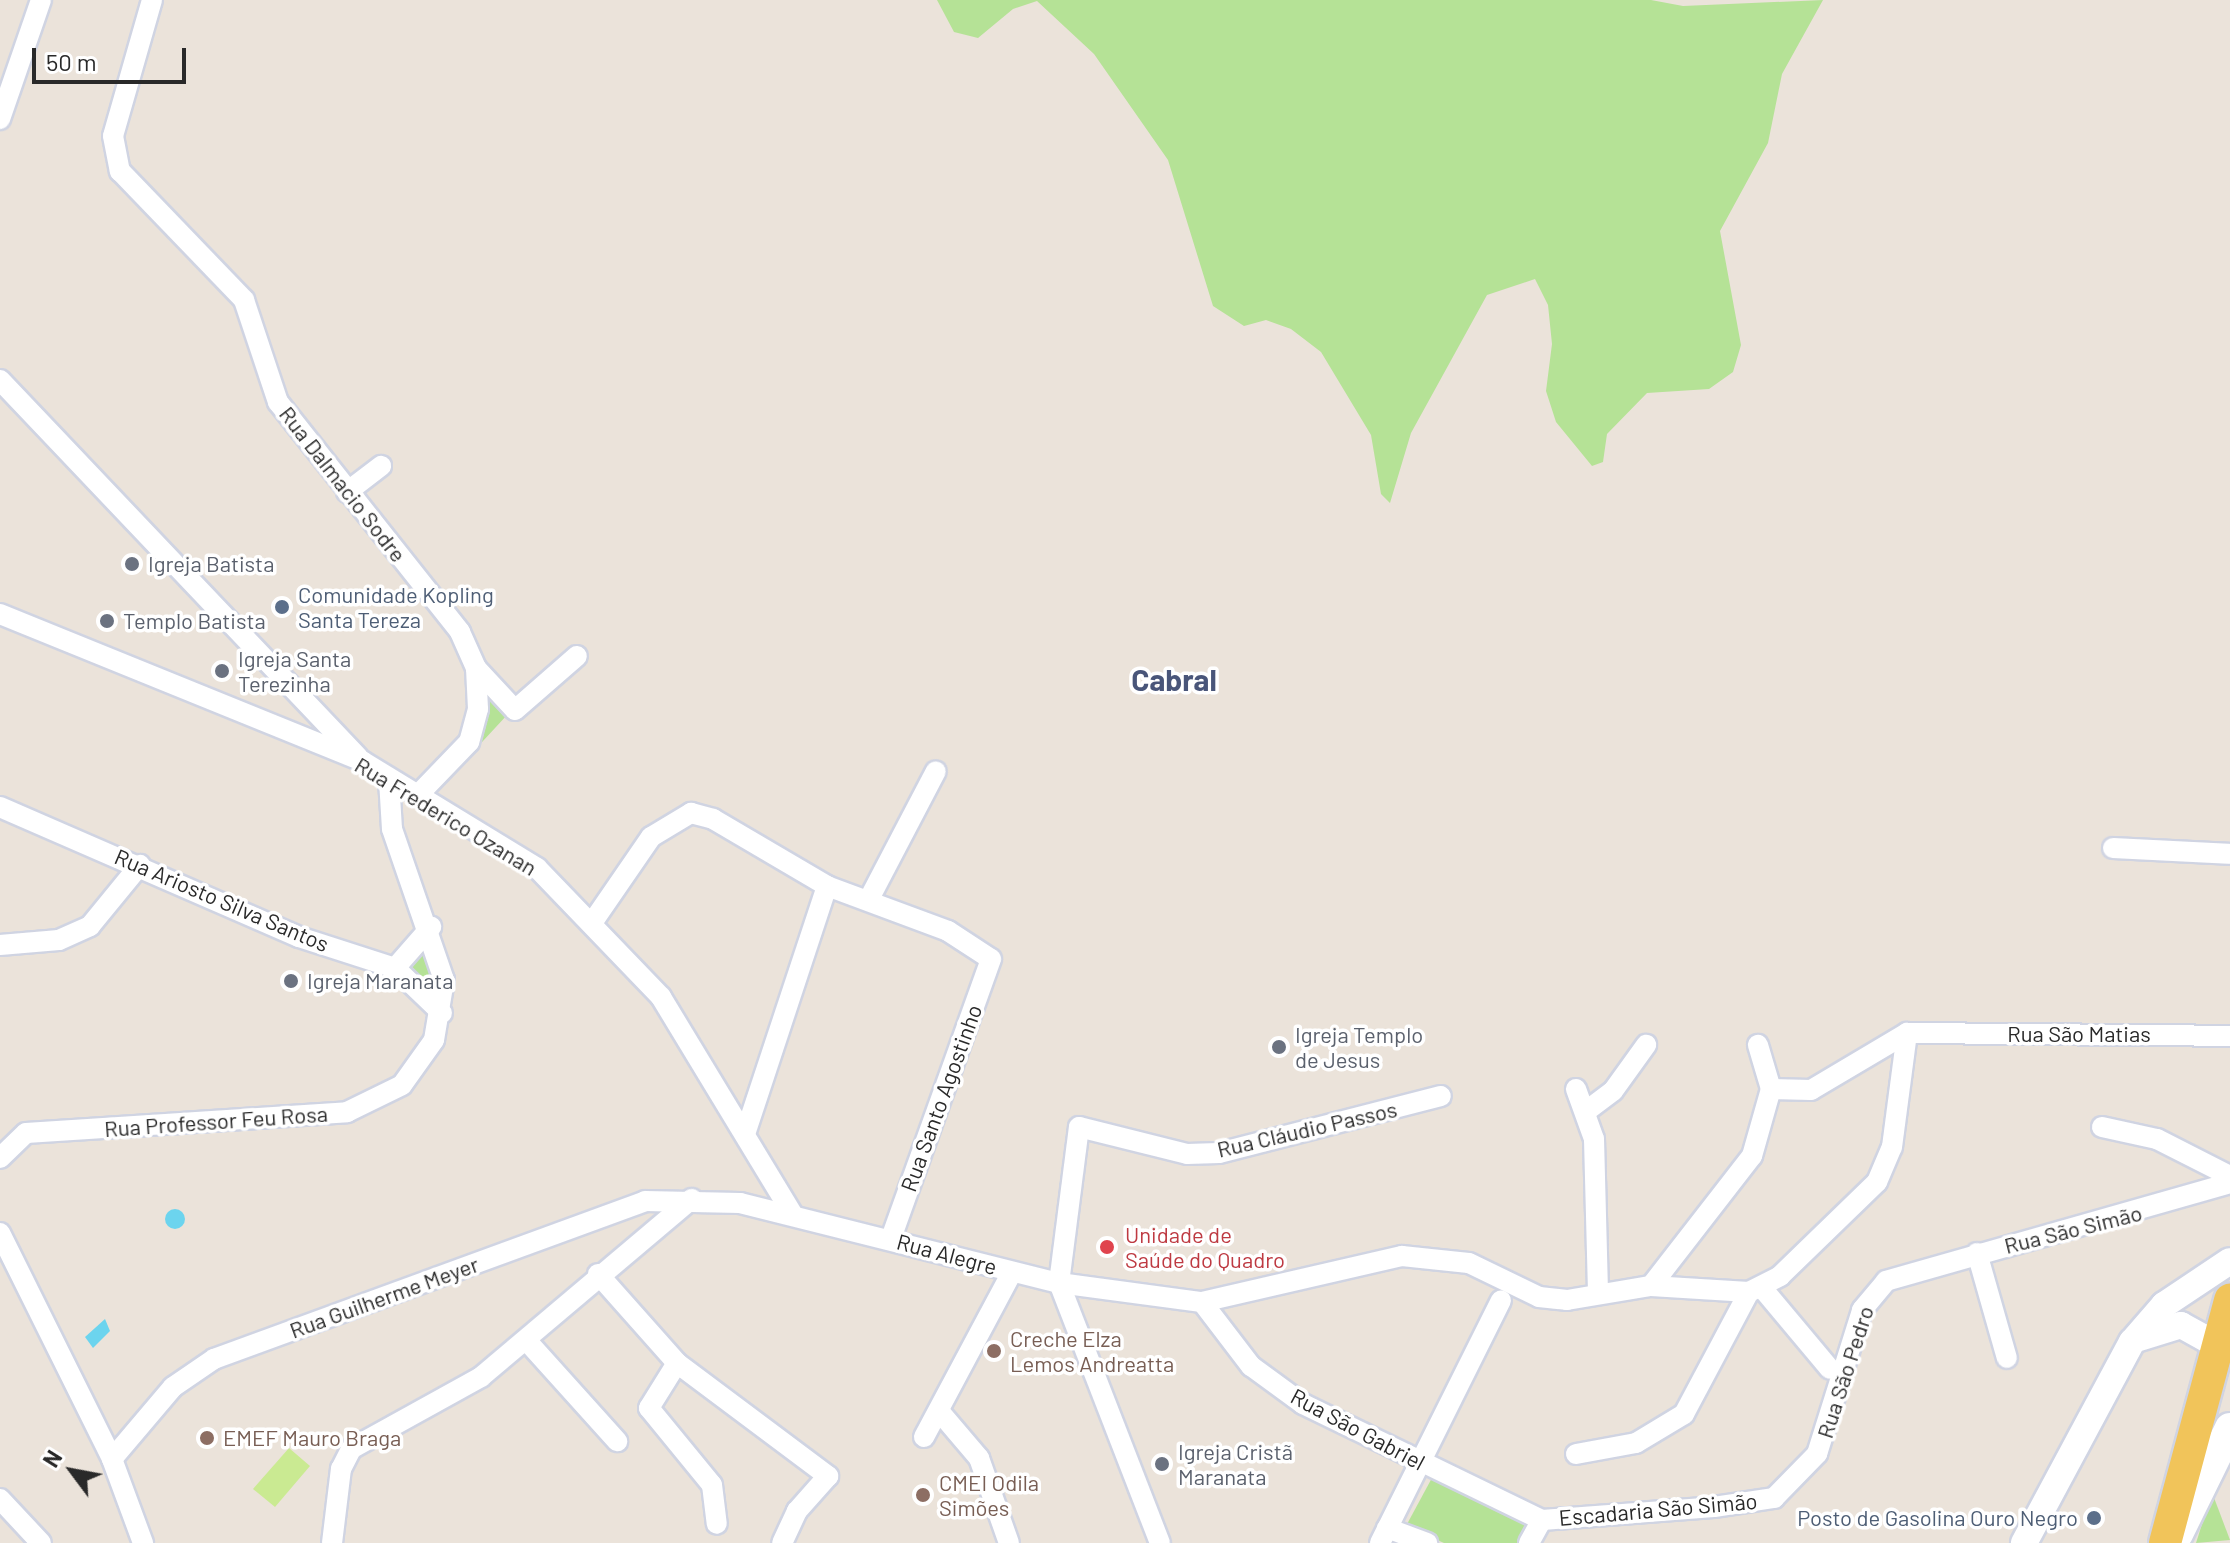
<!DOCTYPE html>
<html>
<head>
<meta charset="utf-8">
<style>
  body { margin:0 }
  #map { position:relative; width:2230px; height:1543px; overflow:hidden; background:#ebe3da; font-family:Barlow,sans-serif }
  div>[style] { position:absolute }
  [style*='--x'] { left:calc(var(--x)*1px); top:calc(var(--y)*1px); width:calc(var(--w)*1px); rotate:calc(var(--a)*1deg) }
  .green>* { inset:0; background:#b5e296 }
  .pitch>* { inset:0; background:#caea92 }
  .water>* { inset:0; background:#6cd4ee }
  .round { border-radius:50% }
  .roads { filter:drop-shadow(2px 0 #d0d4e2) drop-shadow(-2px 0 #d0d4e2) drop-shadow(0 2px #d0d4e2) drop-shadow(0 -2px #d0d4e2) }
  .minor>* { height:20px; margin:-10px; padding:0 10px; transform-origin:10px; border-radius:10px; background:#fff }
  .tertiary>* { height:26px; margin:-13px; padding:0 13px; transform-origin:13px; border-radius:13px; background:#fff }
  .secondary>* { height:30px; margin:-15px; padding:0 15px; transform-origin:15px; border-radius:15px; background:#fff }
  .primary>* { height:32px; margin:-16px; padding:0 16px; transform-origin:16px; border-radius:16px; background:#f1c45a }
  .dots>* { width:22px; height:22px; translate:-50% -50%; box-sizing:border-box; border:4px solid #fff; border-radius:50% }
  span { translate:-50% -50%; white-space:nowrap; text-align:center; line-height:1.15; -webkit-text-stroke:7px #fff; paint-order:stroke }
  .street-label { font-size:22px; color:#292929 }
  .worship-label { font-size:22px; color:#5b616d }
  .left { translate:0 -50%; text-align:left }
  .service-label { font-size:22px; color:#4e5e75 }
  .right { translate:-100% -50%; text-align:right }
  .health-label { font-size:22px; color:#be3a42 }
  .education-label { font-size:22px; color:#785e54 }
  .district-label { font-size:30px; color:#495579; font-weight:700 }
  .north { position:absolute; left:32px; top:1431px; width:80px; height:80px; -webkit-text-stroke:6px #fff; paint-order:stroke; rotate:302deg; font-size:22px; font-weight:700; line-height:32px; text-align:center; color:#292929 }
  .north::after { content:''; display:block; margin:auto; width:28px; height:36px; background:#292929; clip-path:polygon(50% 0,100% 100%,50% 72%,0 100%) }
  .scale { position:absolute; left:32px; top:48px; width:154px; height:36px; box-sizing:border-box; border:4px solid #292929; border-top:0; padding-left:10px; font-size:24px; line-height:28px; white-space:nowrap; color:#292929; -webkit-text-stroke:6px #fff; paint-order:stroke }
</style>
</head>
<body>
<div id="map">
  <div class="green">
    <div style="clip-path:polygon(937px 0,1651px 0,1683px 6px,1823px 0,1782px 74px,1768px 143px,1720px 231px,1741px 345px,1733px 372px,1709px 389px,1647px 393px,1607px 434px,1603px 462px,1592px 466px,1556px 422px,1546px 391px,1552px 344px,1548px 305px,1535px 279px,1487px 295px,1411px 433px,1390px 503px,1381px 494px,1371px 435px,1321px 352px,1291px 329px,1266px 320px,1244px 326px,1213px 306px,1168px 160px,1094px 54px,1037px 1px,1013px 9px,978px 38px,954px 32px)"></div>
    <div style="clip-path:polygon(487px 687px,508px 714px,470px 755px,489px 710px)"></div>
    <div style="clip-path:polygon(431px 944px,436px 998px,405px 970px)"></div>
    <div style="clip-path:polygon(1433px 1476px,1536px 1522px,1524px 1543px,1444px 1543px,1406px 1526px)"></div>
    <div style="clip-path:polygon(2213px 1495px,2230px 1540px,2196px 1543px,2211px 1496px)"></div>
  </div>
  <div class="pitch">
    <div style="clip-path:polygon(289px 1448px,310px 1466px,275px 1507px,253px 1489px)"></div>
  </div>
  <div class="water">
    <div class="round" style="left:165px;top:1209px;width:20px;height:20px"></div>
    <div style="clip-path:polygon(105px 1319px,110px 1331px,93px 1348px,85px 1337px)"></div>
  </div>
  <div class="roads">
    <div class="minor">
      <div style="--x:152;--y:0;--w:141;--a:106"></div>
      <div style="--x:113;--y:136;--w:36;--a:79"></div>
      <div style="--x:120;--y:171;--w:179;--a:46.1"></div>
      <div style="--x:244;--y:300;--w:108;--a:71.6"></div>
      <div style="--x:278;--y:402;--w:293;--a:51.6"></div>
      <div style="--x:460;--y:632;--w:39;--a:66"></div>
      <div style="--x:476;--y:668;--w:41;--a:87.2"></div>
      <div style="--x:478;--y:709;--w:34;--a:105"></div>
      <div style="--x:469;--y:742;--w:75;--a:133.9"></div>
      <div style="--x:0;--y:119;--w:126;--a:-71"></div>
      <div style="--x:0;--y:380;--w:520;--a:46.48"></div>
      <div style="--x:347;--y:492;--w:43;--a:-37.4"></div>
      <div style="--x:0;--y:614;--w:391;--a:22.1"></div>
      <div style="--x:362;--y:761;--w:205;--a:31.4"></div>
      <div style="--x:537;--y:868;--w:179;--a:46.1"></div>
      <div style="--x:661;--y:997;--w:255;--a:58.8"></div>
      <div style="--x:476;--y:668;--w:57;--a:47.1"></div>
      <div style="--x:515;--y:710;--w:82;--a:-41.1"></div>
      <div style="--x:0;--y:807;--w:326;--a:23.5"></div>
      <div style="--x:299;--y:937;--w:101;--a:17.9"></div>
      <div style="--x:395;--y:968;--w:55;--a:-48.7"></div>
      <div style="--x:2113;--y:848;--w:117;--a:2.9"></div>
      <div style="--x:869;--y:899;--w:144;--a:-62.4"></div>
      <div style="--x:594;--y:920;--w:101;--a:-55.5"></div>
      <div style="--x:651;--y:837;--w:47;--a:-31"></div>
      <div style="--x:691;--y:813;--w:23;--a:15"></div>
      <div style="--x:713;--y:819;--w:132;--a:30.4"></div>
      <div style="--x:827;--y:886;--w:129;--a:20.4"></div>
      <div style="--x:948;--y:931;--w:51;--a:33.1"></div>
      <div style="--x:991;--y:959;--w:296;--a:109.7"></div>
      <div style="--x:0;--y:945;--w:59;--a:-4.8"></div>
      <div style="--x:59;--y:940;--w:34;--a:-24"></div>
      <div style="--x:90;--y:926;--w:79;--a:-50.7"></div>
      <div style="--x:395;--y:968;--w:65;--a:43.8"></div>
      <div style="--x:1576;--y:1089;--w:53;--a:70.2"></div>
      <div style="--x:1594;--y:1139;--w:155;--a:88.5"></div>
      <div style="--x:1771;--y:1089;--w:40;--a:1.4"></div>
      <div style="--x:1811;--y:1090;--w:112;--a:-30.7"></div>
      <div style="--x:1585;--y:1112;--w:35;--a:-37"></div>
      <div style="--x:1613;--y:1091;--w:57;--a:-54.3"></div>
      <div style="--x:2102;--y:1127;--w:56;--a:12.3"></div>
      <div style="--x:2157;--y:1139;--w:77;--a:26.9"></div>
      <div style="--x:745;--y:1134;--w:261;--a:-71.7"></div>
      <div style="--x:0;--y:1158;--w:36;--a:-44"></div>
      <div style="--x:26;--y:1133;--w:322;--a:-3.7"></div>
      <div style="--x:347;--y:1112;--w:61;--a:-26.1"></div>
      <div style="--x:402;--y:1085;--w:55;--a:-54.6"></div>
      <div style="--x:434;--y:1040;--w:61;--a:-80.5"></div>
      <div style="--x:444;--y:980;--w:160;--a:-109"></div>
      <div style="--x:392;--y:829;--w:49;--a:-93.5"></div>
      <div style="--x:0;--y:1233;--w:252;--a:63.6"></div>
      <div style="--x:112;--y:1459;--w:90;--a:69.7"></div>
      <div style="--x:1977;--y:1253;--w:109;--a:74.1"></div>
      <div style="--x:598;--y:1274;--w:119;--a:48.4"></div>
      <div style="--x:677;--y:1363;--w:189;--a:36.8"></div>
      <div style="--x:828;--y:1476;--w:47;--a:131.5"></div>
      <div style="--x:797;--y:1511;--w:35;--a:115"></div>
      <div style="--x:1651;--y:1286;--w:165;--a:-52.2"></div>
      <div style="--x:1752;--y:1156;--w:70;--a:-74.2"></div>
      <div style="--x:1771;--y:1089;--w:46;--a:-106.5"></div>
      <div style="--x:1763;--y:1289;--w:104;--a:50.1"></div>
      <div style="--x:1202;--y:1302;--w:81;--a:52.6"></div>
      <div style="--x:1251;--y:1366;--w:64;--a:36.2"></div>
      <div style="--x:1303;--y:1404;--w:266;--a:25.9"></div>
      <div style="--x:1542;--y:1520;--w:172;--a:-4.3"></div>
      <div style="--x:1714;--y:1507;--w:61;--a:-8.5"></div>
      <div style="--x:1774;--y:1498;--w:62;--a:-45.7"></div>
      <div style="--x:1817;--y:1454;--w:151;--a:-72.6"></div>
      <div style="--x:1862;--y:1310;--w:38;--a:-50"></div>
      <div style="--x:1886;--y:1281;--w:355;--a:-15.9"></div>
      <div style="--x:527;--y:1341;--w:135;--a:48"></div>
      <div style="--x:677;--y:1363;--w:53;--a:121.9"></div>
      <div style="--x:649;--y:1408;--w:99;--a:50.7"></div>
      <div style="--x:712;--y:1485;--w:39;--a:83"></div>
      <div style="--x:939;--y:1411;--w:62;--a:49.6"></div>
      <div style="--x:979;--y:1458;--w:90;--a:70.6"></div>
      <div style="--x:924;--y:1437;--w:187;--a:-61.9"></div>
      <div style="--x:1576;--y:1454;--w:61;--a:-10.4"></div>
      <div style="--x:1636;--y:1443;--w:56;--a:-31.1"></div>
      <div style="--x:1684;--y:1414;--w:138;--a:-62"></div>
      <div style="--x:112;--y:1459;--w:94;--a:-49.7"></div>
      <div style="--x:173;--y:1387;--w:50;--a:-34.3"></div>
      <div style="--x:214;--y:1359;--w:459;--a:-20.1"></div>
      <div style="--x:645;--y:1201;--w:95;--a:1.2"></div>
      <div style="--x:740;--y:1203;--w:329;--a:14.1"></div>
      <div style="--x:1059;--y:1283;--w:144;--a:7.6"></div>
      <div style="--x:1202;--y:1302;--w:205;--a:-13"></div>
      <div style="--x:1402;--y:1256;--w:67;--a:6"></div>
      <div style="--x:1469;--y:1263;--w:78;--a:25.9"></div>
      <div style="--x:1539;--y:1297;--w:28;--a:6"></div>
      <div style="--x:1567;--y:1300;--w:85;--a:-9.5"></div>
      <div style="--x:1651;--y:1286;--w:98;--a:3.5"></div>
      <div style="--x:1749;--y:1292;--w:35;--a:-27"></div>
      <div style="--x:1780;--y:1276;--w:135;--a:-44.1"></div>
      <div style="--x:1877;--y:1182;--w:38;--a:-67"></div>
      <div style="--x:1892;--y:1147;--w:115;--a:-82.5"></div>
      <div style="--x:1907;--y:1033;--w:323;--a:0.5"></div>
      <div style="--x:0;--y:1499;--w:60;--a:47"></div>
      <div style="--x:1387;--y:1528;--w:43;--a:20.6"></div>
      <div style="--x:332;--y:1543;--w:75;--a:-83.1"></div>
      <div style="--x:341;--y:1469;--w:22;--a:-63"></div>
      <div style="--x:351;--y:1449;--w:149;--a:-29"></div>
      <div style="--x:481;--y:1377;--w:276;--a:-40.2"></div>
      <div style="--x:1160;--y:1543;--w:279;--a:-111.2"></div>
      <div style="--x:1059;--y:1283;--w:157;--a:-82.7"></div>
      <div style="--x:1079;--y:1127;--w:111;--a:14"></div>
      <div style="--x:1187;--y:1154;--w:32;--a:-2"></div>
      <div style="--x:1219;--y:1153;--w:229;--a:-14.4"></div>
      <div style="--x:1380;--y:1543;--w:271;--a:-63.5"></div>
      <div style="--x:1529;--y:1543;--w:26;--a:-61"></div>
    </div>
    <div class="tertiary">
      <div style="--x:2139;--y:1338;--w:44;--a:-17.2"></div>
      <div style="--x:2181;--y:1325;--w:38;--a:29"></div>
      <div style="--x:2024;--y:1543;--w:228;--a:-61.8"></div>
      <div style="--x:2132;--y:1342;--w:49;--a:-49.1"></div>
      <div style="--x:2164;--y:1305;--w:79;--a:-33.7"></div>
    </div>
    <div class="secondary">
      <div style="--x:2178;--y:1534;--w:118;--a:-63.9"></div>
    </div>
    <div class="primary">
      <div style="--x:2165;--y:1543;--w:252;--a:-75"></div>
    </div>
  </div>
  <div class="dots">
    <div style="left:132px;top:564px;background:#6b7280"></div>
    <div style="left:282px;top:607px;background:#5c6f8a"></div>
    <div style="left:107px;top:621px;background:#6b7280"></div>
    <div style="left:222px;top:671px;background:#6b7280"></div>
    <div style="left:291px;top:981px;background:#6b7280"></div>
    <div style="left:1279px;top:1047px;background:#6b7280"></div>
    <div style="left:1107px;top:1247px;background:#e0444e"></div>
    <div style="left:994px;top:1351px;background:#8d6e63"></div>
    <div style="left:207px;top:1438px;background:#8d6e63"></div>
    <div style="left:1162px;top:1464px;background:#6b7280"></div>
    <div style="left:923px;top:1495px;background:#8d6e63"></div>
    <div style="left:2094px;top:1518px;background:#5c6f8a"></div>
  </div>
  <div class="street-label">
    <span style="left:343px;top:484px;rotate:52deg">Rua Dalmacio Sodre</span>
    <span style="left:446px;top:816px;rotate:31deg">Rua Frederico Ozanan</span>
    <span style="left:222px;top:900px;rotate:23deg">Rua Ariosto Silva Santos</span>
    <span style="left:2079px;top:1034px">Rua São Matias</span>
    <span style="left:941px;top:1098px;rotate:-70deg">Rua Santo Agostinho</span>
    <span style="left:216px;top:1121px;rotate:-4deg">Rua Professor Feu Rosa</span>
    <span style="left:1307px;top:1129px;rotate:-13deg">Rua Cláudio Passos</span>
    <span style="left:2073px;top:1229px;rotate:-14deg">Rua São Simão</span>
    <span style="left:947px;top:1254px;rotate:15deg">Rua Alegre</span>
    <span style="left:384px;top:1297px;rotate:-20deg">Rua Guilherme Meyer</span>
    <span style="left:1845px;top:1372px;rotate:-72deg">Rua São Pedro</span>
    <span style="left:1358px;top:1429px;rotate:28deg">Rua São Gabriel</span>
    <span style="left:1658px;top:1509px;rotate:-5deg">Escadaria São Simão</span>
  </div>
  <div class="worship-label">
    <span class="left" style="left:148px;top:564px">Igreja Batista</span>
    <span class="left" style="left:123px;top:621px">Templo Batista</span>
    <span class="left" style="left:238px;top:671px">Igreja Santa<br>Terezinha</span>
    <span class="left" style="left:307px;top:981px">Igreja Maranata</span>
    <span class="left" style="left:1295px;top:1047px">Igreja Templo<br>de Jesus</span>
    <span class="left" style="left:1178px;top:1464px">Igreja Cristã<br>Maranata</span>
  </div>
  <div class="service-label">
    <span class="left" style="left:298px;top:607px">Comunidade Kopling<br>Santa Tereza</span>
    <span class="right" style="left:2078px;top:1518px">Posto de Gasolina Ouro Negro</span>
  </div>
  <div class="health-label">
    <span class="left" style="left:1125px;top:1247px">Unidade de<br>Saúde do Quadro</span>
  </div>
  <div class="education-label">
    <span class="left" style="left:1010px;top:1351px">Creche Elza<br>Lemos Andreatta</span>
    <span class="left" style="left:223px;top:1438px">EMEF Mauro Braga</span>
    <span class="left" style="left:939px;top:1495px">CMEI Odila<br>Simões</span>
  </div>
  <div class="district-label">
    <span style="left:1174px;top:679px">Cabral</span>
  </div>
  <div class="north">N</div>
  <div class="scale">50 m</div>
</div>
</body>
</html>
